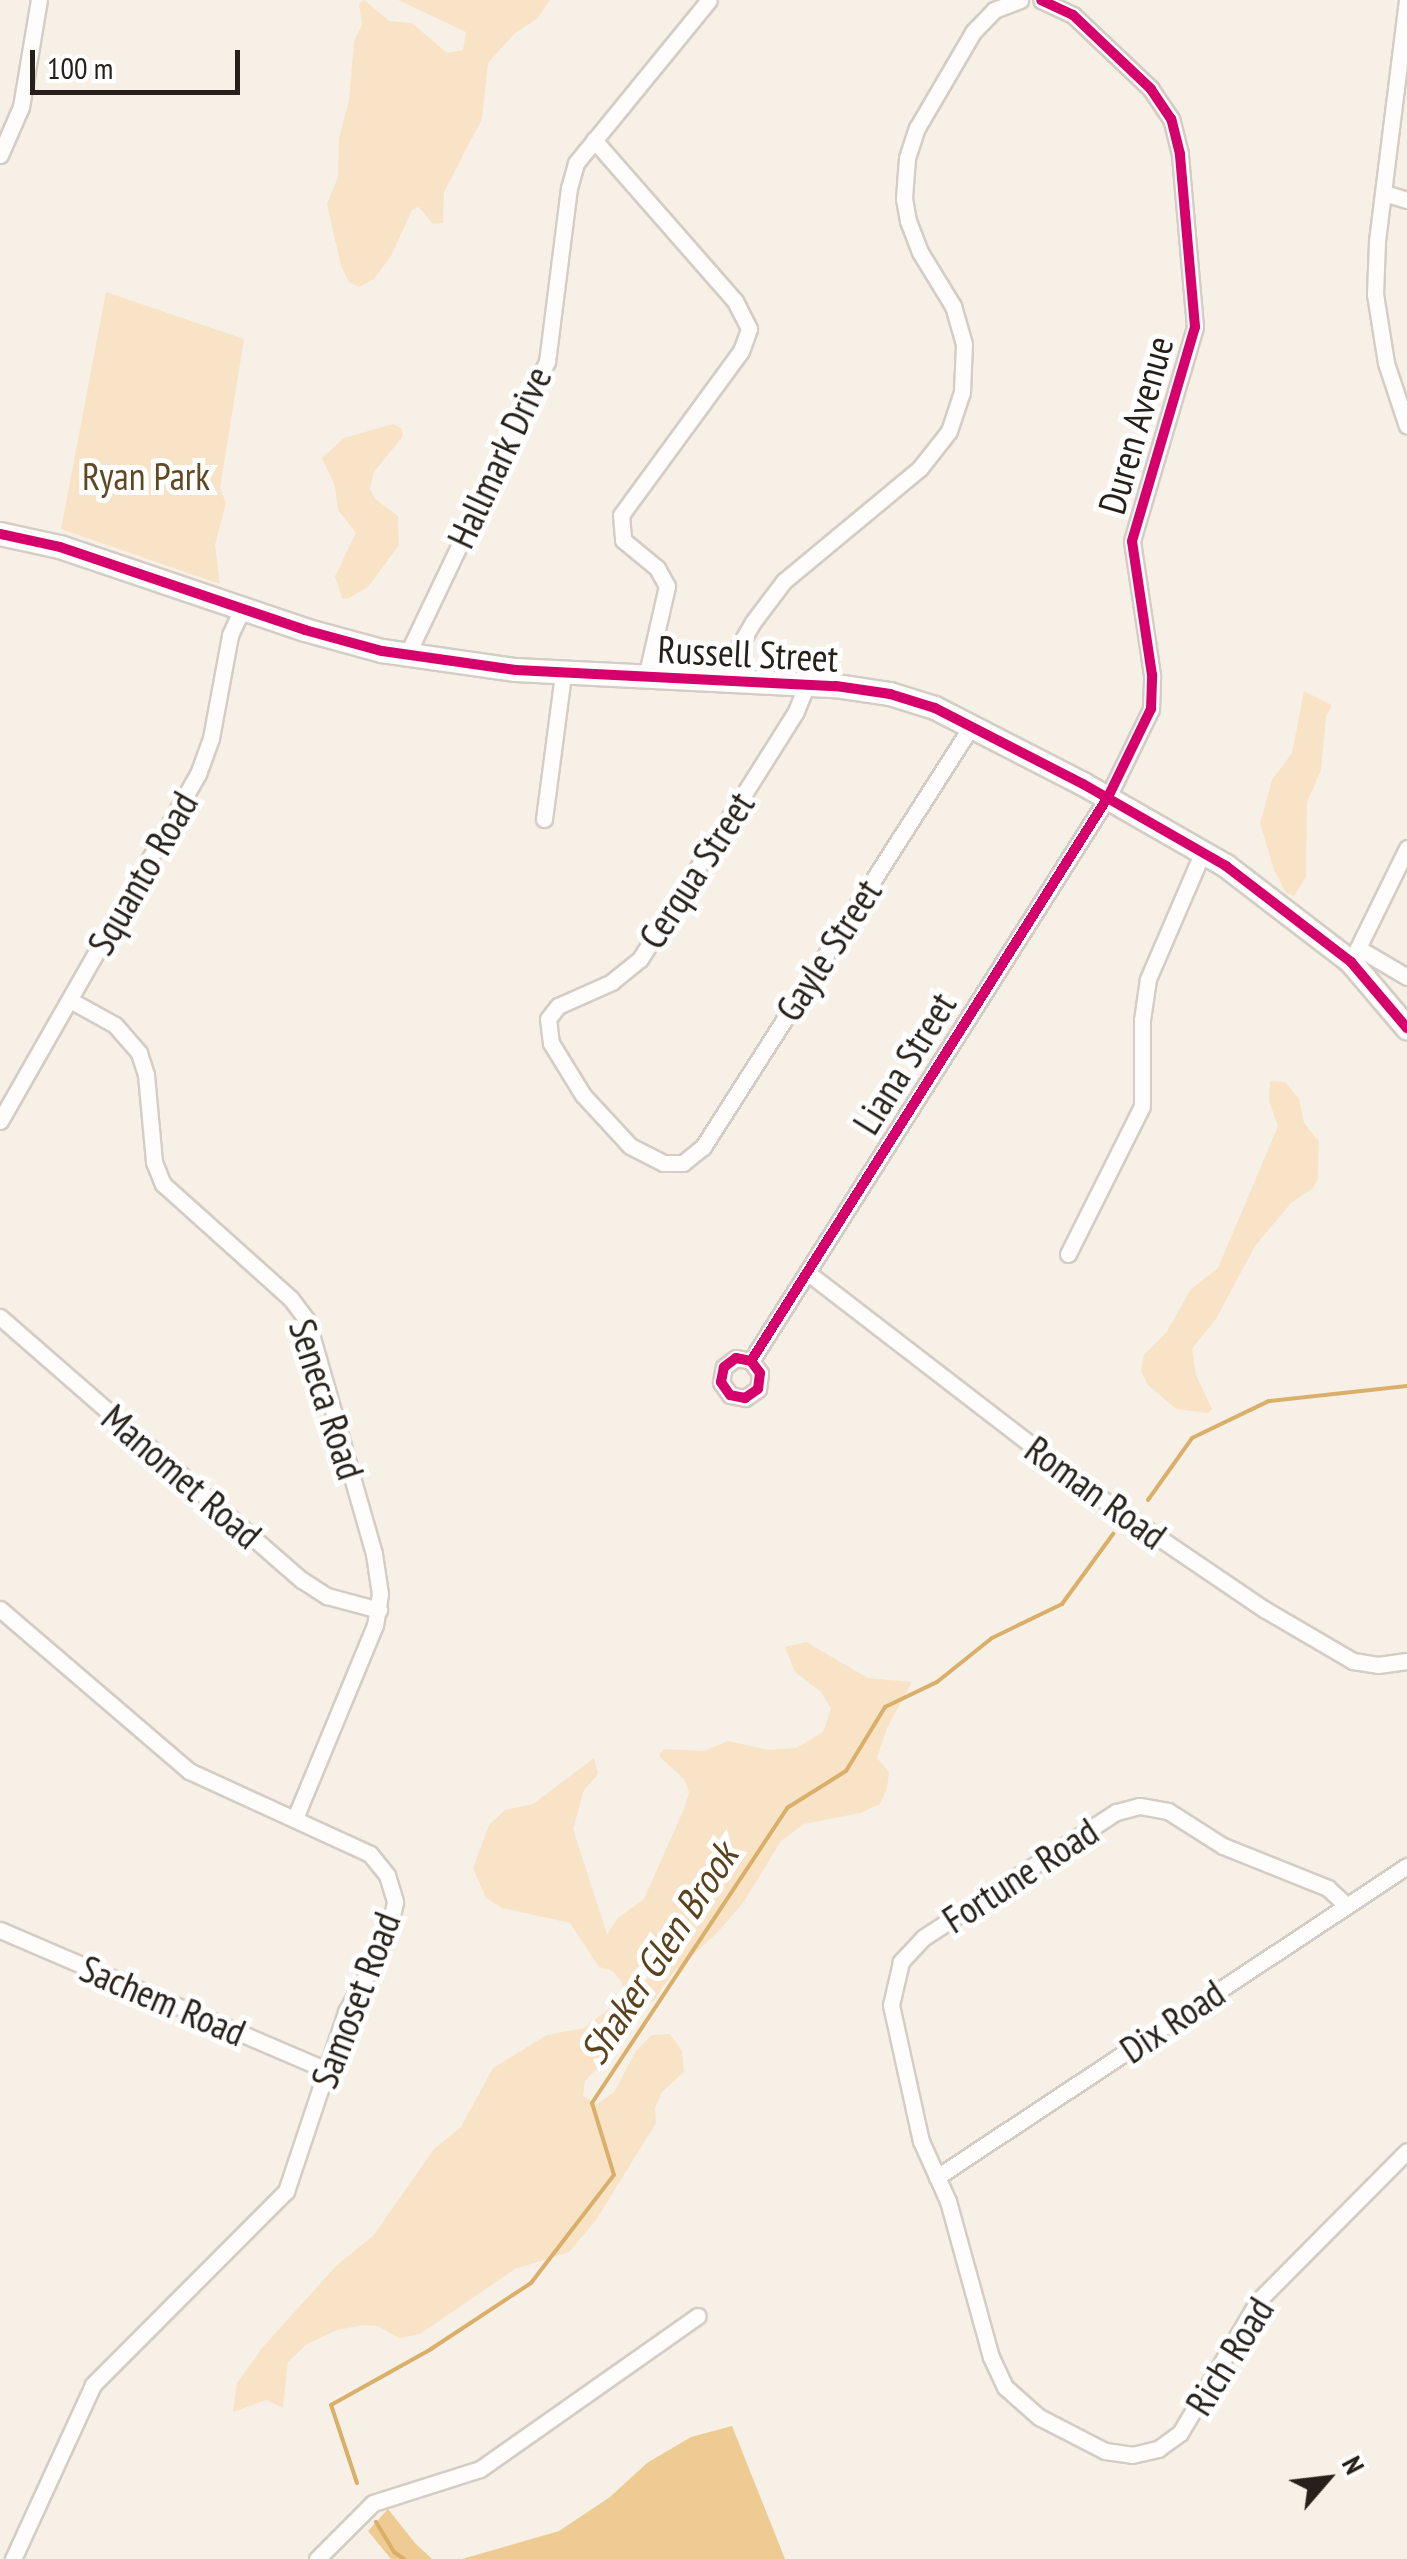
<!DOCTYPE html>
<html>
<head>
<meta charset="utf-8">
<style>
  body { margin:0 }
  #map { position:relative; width:1407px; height:2559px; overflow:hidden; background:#f7f0e6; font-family:"PT Sans Narrow",sans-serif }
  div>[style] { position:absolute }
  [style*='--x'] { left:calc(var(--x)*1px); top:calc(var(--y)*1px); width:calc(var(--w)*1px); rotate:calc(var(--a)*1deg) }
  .green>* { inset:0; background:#f8e3c6 }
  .forest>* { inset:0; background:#efcb94 }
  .stream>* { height:4px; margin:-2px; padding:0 2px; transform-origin:2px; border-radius:2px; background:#d9af69 }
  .roads { filter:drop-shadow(2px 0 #d4cdc5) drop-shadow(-2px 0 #d4cdc5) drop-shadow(0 2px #d4cdc5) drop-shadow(0 -2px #d4cdc5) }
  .street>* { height:15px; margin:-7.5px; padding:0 7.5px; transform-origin:7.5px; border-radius:7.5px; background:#fefdfb }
  .secondary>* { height:22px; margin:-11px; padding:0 11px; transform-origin:11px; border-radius:11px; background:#fefdfb }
  .cycleway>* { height:10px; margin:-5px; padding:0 5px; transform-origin:5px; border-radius:5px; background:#d6006c }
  span { translate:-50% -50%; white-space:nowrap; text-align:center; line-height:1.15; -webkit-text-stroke:10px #fff; paint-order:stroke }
  .street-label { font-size:38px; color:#262019 }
  .park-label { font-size:38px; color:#604822 }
  .water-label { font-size:40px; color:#5a421c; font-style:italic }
  .north { position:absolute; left:1277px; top:2429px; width:100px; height:100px; -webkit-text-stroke:8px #fff; paint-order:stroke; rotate:62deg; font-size:28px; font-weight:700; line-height:40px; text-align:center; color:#262019 }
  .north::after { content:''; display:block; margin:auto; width:35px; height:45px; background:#262019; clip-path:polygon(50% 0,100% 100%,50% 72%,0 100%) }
  .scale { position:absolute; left:30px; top:50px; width:210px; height:45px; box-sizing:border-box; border:5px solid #262019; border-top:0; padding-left:12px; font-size:30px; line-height:35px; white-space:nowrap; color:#262019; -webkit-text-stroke:8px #fff; paint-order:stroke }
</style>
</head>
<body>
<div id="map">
  <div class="green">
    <div style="clip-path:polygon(364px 0,389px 21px,412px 23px,447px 53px,463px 50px,466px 32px,398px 0,550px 0,537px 19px,515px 33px,488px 63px,482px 119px,444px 192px,443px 223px,433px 224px,419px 207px,412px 210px,391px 256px,374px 279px,359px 287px,349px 282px,341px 266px,327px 204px,338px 177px,339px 138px,349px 101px,354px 41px,362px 25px,359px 4px)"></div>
    <div style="clip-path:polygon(106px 292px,244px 339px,220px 488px,226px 503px,215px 545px,220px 584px,61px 529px)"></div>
    <div style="clip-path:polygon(393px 424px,402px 429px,403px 436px,374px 472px,370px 489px,375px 499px,398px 516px,399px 545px,368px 587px,347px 599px,342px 598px,335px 576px,356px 533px,338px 510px,335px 486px,322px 458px,344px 438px)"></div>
    <div style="clip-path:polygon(1304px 691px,1332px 705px,1326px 717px,1321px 770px,1307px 802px,1306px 877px,1294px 896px,1286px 893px,1274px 870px,1260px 823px,1272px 780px,1292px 753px)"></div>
    <div style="clip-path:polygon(1270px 1081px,1285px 1082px,1299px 1099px,1304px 1123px,1319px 1141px,1318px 1178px,1313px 1188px,1291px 1203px,1255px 1246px,1216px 1319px,1192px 1349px,1196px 1375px,1212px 1409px,1208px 1413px,1176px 1409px,1147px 1384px,1141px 1371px,1144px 1355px,1166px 1333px,1191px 1289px,1218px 1268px,1278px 1126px,1269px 1101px)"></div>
    <div style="clip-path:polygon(806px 1642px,868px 1678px,912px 1682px,887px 1728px,877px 1758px,889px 1772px,887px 1788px,880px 1804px,860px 1813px,804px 1824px,781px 1841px,743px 1903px,717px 1933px,672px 1974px,654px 2000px,633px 2013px,632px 2032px,585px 2081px,583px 2096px,597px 2104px,614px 2092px,636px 2051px,652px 2035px,670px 2034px,682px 2051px,684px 2072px,662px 2092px,655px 2108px,656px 2123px,596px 2220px,569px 2252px,515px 2269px,420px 2334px,399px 2338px,378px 2326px,364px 2325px,337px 2330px,307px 2344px,288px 2362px,283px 2408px,266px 2400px,233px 2412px,237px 2383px,262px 2348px,336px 2266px,373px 2236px,434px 2149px,461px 2127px,493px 2068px,547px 2035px,584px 2028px,625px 1996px,621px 1981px,613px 1971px,599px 1967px,570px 1923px,502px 1908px,486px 1898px,473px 1868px,489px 1825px,505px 1810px,533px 1804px,594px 1758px,598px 1774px,584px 1790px,573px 1829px,607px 1934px,618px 1918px,644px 1899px,684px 1809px,689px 1792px,684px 1779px,659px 1756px,663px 1749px,704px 1751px,728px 1741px,768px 1750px,796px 1748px,823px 1732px,831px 1709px,821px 1692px,795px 1672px,785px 1647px)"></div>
  </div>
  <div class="forest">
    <div style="clip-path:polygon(732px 2426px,785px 2559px,462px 2559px,559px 2531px,610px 2497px,647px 2463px,691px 2437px)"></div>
    <div style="clip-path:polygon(388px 2509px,415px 2543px,432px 2559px,391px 2559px,368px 2531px)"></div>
  </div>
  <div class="stream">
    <div style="--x:1148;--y:1500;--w:76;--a:-54.6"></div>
    <div style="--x:1192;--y:1438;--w:85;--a:-25.7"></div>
    <div style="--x:1269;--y:1401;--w:139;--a:-6.2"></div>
    <div style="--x:357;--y:2483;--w:82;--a:-108.4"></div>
    <div style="--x:331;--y:2405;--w:115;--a:-29.2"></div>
    <div style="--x:431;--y:2349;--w:120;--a:-33.4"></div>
    <div style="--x:531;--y:2283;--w:136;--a:-52.5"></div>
    <div style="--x:614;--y:2175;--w:75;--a:-107"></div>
    <div style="--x:592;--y:2103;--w:354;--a:-56.5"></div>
    <div style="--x:787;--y:1808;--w:70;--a:-32.1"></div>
    <div style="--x:846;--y:1771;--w:75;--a:-58.6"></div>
    <div style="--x:885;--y:1707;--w:58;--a:-25.7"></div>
    <div style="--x:937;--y:1682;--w:70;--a:-38.7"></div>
    <div style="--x:992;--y:1638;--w:78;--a:-25.9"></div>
    <div style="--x:1062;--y:1604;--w:87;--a:-53.9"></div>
    <div style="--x:376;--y:2522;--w:35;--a:59"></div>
    <div style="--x:394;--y:2552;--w:12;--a:35"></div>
  </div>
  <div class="roads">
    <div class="street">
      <div style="--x:1407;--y:0;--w:244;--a:97.1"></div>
      <div style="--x:1377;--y:242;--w:52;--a:92.2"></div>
      <div style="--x:1375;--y:294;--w:70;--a:80.9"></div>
      <div style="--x:1386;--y:363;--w:66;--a:71.6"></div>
      <div style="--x:594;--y:140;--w:214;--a:48.8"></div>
      <div style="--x:735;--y:301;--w:31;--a:63"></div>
      <div style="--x:749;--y:329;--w:23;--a:110"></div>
      <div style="--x:741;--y:351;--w:203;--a:126.2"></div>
      <div style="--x:621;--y:515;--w:25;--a:85"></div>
      <div style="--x:623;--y:540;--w:44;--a:39.5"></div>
      <div style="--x:657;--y:568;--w:21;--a:61"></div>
      <div style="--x:667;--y:586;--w:94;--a:102.9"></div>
      <div style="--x:0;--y:155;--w:52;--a:-66.4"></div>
      <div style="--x:21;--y:107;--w:109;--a:-80.5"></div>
      <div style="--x:1384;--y:193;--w:24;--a:17"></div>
      <div style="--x:407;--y:655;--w:325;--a:-64.5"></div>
      <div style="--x:547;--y:362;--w:175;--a:-82.8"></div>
      <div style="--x:569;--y:188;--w:26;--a:-74"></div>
      <div style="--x:576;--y:163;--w:210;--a:-50.8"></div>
      <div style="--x:719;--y:680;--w:67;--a:-59.6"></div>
      <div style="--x:753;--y:622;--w:51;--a:-52.9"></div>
      <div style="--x:784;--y:581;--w:177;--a:-39.7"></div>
      <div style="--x:920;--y:468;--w:47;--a:-51.9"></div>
      <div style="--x:949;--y:431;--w:41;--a:-71.6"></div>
      <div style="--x:962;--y:392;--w:48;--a:-87.6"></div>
      <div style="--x:964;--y:344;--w:40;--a:-106"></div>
      <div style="--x:953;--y:306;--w:63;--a:-121.4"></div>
      <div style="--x:920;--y:252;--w:33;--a:-111"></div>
      <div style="--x:908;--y:221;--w:23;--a:-100"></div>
      <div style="--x:904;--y:198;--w:40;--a:-85.7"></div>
      <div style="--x:907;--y:158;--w:32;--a:-72"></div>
      <div style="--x:917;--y:128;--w:111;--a:-59.7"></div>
      <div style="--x:973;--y:32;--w:30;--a:-46"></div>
      <div style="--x:994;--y:10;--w:28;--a:-21"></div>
      <div style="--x:807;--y:684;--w:31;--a:112"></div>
      <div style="--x:795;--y:713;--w:291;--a:122.2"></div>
      <div style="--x:640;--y:959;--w:36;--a:141"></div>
      <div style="--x:612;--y:982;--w:59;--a:156"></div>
      <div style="--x:558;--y:1006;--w:16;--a:128"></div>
      <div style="--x:548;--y:1019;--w:24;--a:83"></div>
      <div style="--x:551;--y:1043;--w:61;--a:58.4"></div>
      <div style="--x:583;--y:1095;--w:69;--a:47.3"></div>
      <div style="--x:630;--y:1146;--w:37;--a:27"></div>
      <div style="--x:663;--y:1163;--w:20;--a:0"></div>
      <div style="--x:683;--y:1163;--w:26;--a:-39"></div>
      <div style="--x:703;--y:1147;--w:500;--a:-57.48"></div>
      <div style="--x:544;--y:819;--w:146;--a:-82.5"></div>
      <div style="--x:1358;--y:948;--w:57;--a:30.6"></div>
      <div style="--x:1351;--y:962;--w:127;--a:-63.8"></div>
      <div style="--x:70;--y:1000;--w:51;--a:29.1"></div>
      <div style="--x:115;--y:1025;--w:37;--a:49"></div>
      <div style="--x:139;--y:1053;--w:23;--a:72"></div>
      <div style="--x:146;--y:1075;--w:87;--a:84.7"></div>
      <div style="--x:154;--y:1162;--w:24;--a:68"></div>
      <div style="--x:163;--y:1184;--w:172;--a:41.9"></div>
      <div style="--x:291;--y:1299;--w:26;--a:53"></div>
      <div style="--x:307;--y:1320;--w:243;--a:74"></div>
      <div style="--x:374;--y:1554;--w:40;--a:81.5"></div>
      <div style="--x:380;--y:1594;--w:31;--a:99"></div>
      <div style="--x:375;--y:1625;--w:209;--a:112.5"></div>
      <div style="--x:0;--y:1121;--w:400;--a:-60.3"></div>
      <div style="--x:198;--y:774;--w:38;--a:-70"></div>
      <div style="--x:211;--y:738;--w:105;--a:-79.5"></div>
      <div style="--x:230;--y:635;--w:29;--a:-65"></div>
      <div style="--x:1068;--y:1254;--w:165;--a:-63.4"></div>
      <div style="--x:1142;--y:1106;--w:86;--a:-90"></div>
      <div style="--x:1142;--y:1020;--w:41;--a:-81.7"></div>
      <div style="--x:1148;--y:979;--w:139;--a:-66.7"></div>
      <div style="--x:808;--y:1273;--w:364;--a:37.6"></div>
      <div style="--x:1096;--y:1495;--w:203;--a:34.2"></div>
      <div style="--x:1264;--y:1609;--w:103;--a:30.3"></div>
      <div style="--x:1353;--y:1661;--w:25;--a:9"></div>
      <div style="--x:1378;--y:1665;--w:29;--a:-8"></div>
      <div style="--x:0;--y:1317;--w:400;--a:41.1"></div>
      <div style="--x:302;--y:1580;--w:30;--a:33"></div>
      <div style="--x:327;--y:1596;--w:54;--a:15.1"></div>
      <div style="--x:751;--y:1361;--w:15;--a:53"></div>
      <div style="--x:760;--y:1373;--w:16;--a:97"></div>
      <div style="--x:758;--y:1389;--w:16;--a:145"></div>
      <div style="--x:745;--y:1398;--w:15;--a:-169"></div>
      <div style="--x:730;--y:1395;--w:16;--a:-125"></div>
      <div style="--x:721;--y:1382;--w:15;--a:-79"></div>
      <div style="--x:724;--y:1367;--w:15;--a:-37"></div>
      <div style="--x:736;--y:1358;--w:15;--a:11"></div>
      <div style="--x:751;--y:1361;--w:667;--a:-57.67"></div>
      <div style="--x:1108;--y:797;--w:98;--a:-64"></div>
      <div style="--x:1151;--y:709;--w:34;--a:-88"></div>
      <div style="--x:1152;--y:675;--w:135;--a:-98.5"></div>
      <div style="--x:1132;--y:541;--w:223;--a:-73.6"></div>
      <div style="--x:1195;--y:327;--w:174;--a:-95"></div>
      <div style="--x:1180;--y:154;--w:36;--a:-104"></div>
      <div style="--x:1171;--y:119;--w:36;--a:-124"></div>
      <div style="--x:1151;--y:89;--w:108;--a:-136.5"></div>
      <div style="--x:1073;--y:15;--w:35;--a:-155"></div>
      <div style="--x:0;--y:1609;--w:249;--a:40.6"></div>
      <div style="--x:189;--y:1771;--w:199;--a:24.6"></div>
      <div style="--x:370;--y:1854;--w:27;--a:51"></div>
      <div style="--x:387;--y:1875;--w:28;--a:73"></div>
      <div style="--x:395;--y:1902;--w:35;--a:102"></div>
      <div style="--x:388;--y:1936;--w:87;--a:118.9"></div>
      <div style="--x:346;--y:2012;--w:189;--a:108.5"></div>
      <div style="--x:286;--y:2191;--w:274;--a:134.9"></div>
      <div style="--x:93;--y:2385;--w:192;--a:114.7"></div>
      <div style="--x:1346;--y:1905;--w:25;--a:-137"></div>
      <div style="--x:1328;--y:1888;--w:113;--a:-158.2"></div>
      <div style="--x:1223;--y:1846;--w:65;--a:-147.5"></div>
      <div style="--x:1168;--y:1811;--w:29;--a:-170"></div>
      <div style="--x:1139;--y:1806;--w:24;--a:165"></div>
      <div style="--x:1116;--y:1812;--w:230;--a:146.9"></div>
      <div style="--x:923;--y:1938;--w:33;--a:133"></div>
      <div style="--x:901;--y:1962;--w:44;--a:103.1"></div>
      <div style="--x:891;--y:2005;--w:139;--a:77.6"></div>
      <div style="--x:921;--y:2141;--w:66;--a:65.8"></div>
      <div style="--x:948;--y:2201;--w:162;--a:74.6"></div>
      <div style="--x:991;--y:2357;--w:33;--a:65"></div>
      <div style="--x:1005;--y:2387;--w:45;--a:41.4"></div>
      <div style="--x:1039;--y:2417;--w:74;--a:27.3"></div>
      <div style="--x:1105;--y:2451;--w:27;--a:8"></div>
      <div style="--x:1132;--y:2455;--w:27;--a:-13"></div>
      <div style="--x:1158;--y:2449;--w:27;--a:-36"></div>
      <div style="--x:1180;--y:2433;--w:153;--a:-59.4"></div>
      <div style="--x:1258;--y:2301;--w:211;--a:-45.2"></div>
      <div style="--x:0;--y:1930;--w:355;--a:23.2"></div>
      <div style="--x:937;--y:2177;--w:564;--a:-33.49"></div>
      <div style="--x:317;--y:2559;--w:79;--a:-45"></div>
      <div style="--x:373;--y:2503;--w:112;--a:-17.6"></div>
      <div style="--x:480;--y:2469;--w:266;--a:-35.1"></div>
    </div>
    <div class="secondary">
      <div style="--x:0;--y:534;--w:61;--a:12.2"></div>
      <div style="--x:60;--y:547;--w:259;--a:18.7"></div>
      <div style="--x:305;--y:630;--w:80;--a:15.3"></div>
      <div style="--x:382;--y:651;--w:135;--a:8.1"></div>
      <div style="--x:516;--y:670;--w:320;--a:2.9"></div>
      <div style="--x:836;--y:686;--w:55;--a:8.4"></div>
      <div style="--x:890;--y:694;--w:47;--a:17.3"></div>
      <div style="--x:935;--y:708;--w:166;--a:27.2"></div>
      <div style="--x:1083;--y:784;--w:165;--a:29.8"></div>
      <div style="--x:1226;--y:866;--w:158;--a:37.5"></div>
      <div style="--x:1351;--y:962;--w:87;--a:49.7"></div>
    </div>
  </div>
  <div class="cycleway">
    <div style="--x:0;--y:534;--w:61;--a:12.2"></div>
    <div style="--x:60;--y:547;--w:259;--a:18.7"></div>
    <div style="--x:305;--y:630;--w:80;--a:15.3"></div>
    <div style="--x:382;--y:651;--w:135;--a:8.1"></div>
    <div style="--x:516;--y:670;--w:320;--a:2.9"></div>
    <div style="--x:836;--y:686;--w:55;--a:8.4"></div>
    <div style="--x:890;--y:694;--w:47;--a:17.3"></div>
    <div style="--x:935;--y:708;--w:166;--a:27.2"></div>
    <div style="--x:1083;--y:784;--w:165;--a:29.8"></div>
    <div style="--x:1226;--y:866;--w:158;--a:37.5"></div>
    <div style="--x:1351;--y:962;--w:87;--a:49.7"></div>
    <div style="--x:751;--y:1361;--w:15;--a:53"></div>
    <div style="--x:760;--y:1373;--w:16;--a:97"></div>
    <div style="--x:758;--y:1389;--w:16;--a:145"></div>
    <div style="--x:745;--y:1398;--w:15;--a:-169"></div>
    <div style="--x:730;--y:1395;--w:16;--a:-125"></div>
    <div style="--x:721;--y:1382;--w:15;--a:-79"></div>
    <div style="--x:724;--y:1367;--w:15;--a:-37"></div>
    <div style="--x:736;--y:1358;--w:15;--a:11"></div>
    <div style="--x:751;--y:1361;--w:667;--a:-57.67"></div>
    <div style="--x:1108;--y:797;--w:98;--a:-64"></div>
    <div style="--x:1151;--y:709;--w:34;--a:-88"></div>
    <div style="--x:1152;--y:675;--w:135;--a:-98.5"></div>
    <div style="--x:1132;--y:541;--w:223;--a:-73.6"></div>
    <div style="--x:1195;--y:327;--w:174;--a:-95"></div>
    <div style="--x:1180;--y:154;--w:36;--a:-104"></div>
    <div style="--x:1171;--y:119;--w:36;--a:-124"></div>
    <div style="--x:1151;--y:89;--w:108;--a:-136.5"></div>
    <div style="--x:1073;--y:15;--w:35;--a:-155"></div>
  </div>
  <div class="street-label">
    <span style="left:1135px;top:425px;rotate:-74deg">Duren Avenue</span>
    <span style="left:499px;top:457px;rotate:-65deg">Hallmark Drive</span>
    <span style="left:748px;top:653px;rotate:3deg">Russell Street</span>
    <span style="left:696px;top:870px;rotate:-57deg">Cerqua Street</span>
    <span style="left:142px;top:873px;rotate:-60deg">Squanto Road</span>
    <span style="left:828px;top:950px;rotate:-57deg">Gayle Street</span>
    <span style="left:904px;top:1063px;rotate:-58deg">Liana Street</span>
    <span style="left:327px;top:1399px;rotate:72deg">Seneca Road</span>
    <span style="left:182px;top:1476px;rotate:41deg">Manomet Road</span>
    <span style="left:1096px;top:1492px;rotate:36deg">Roman Road</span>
    <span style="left:1020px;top:1875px;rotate:-33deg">Fortune Road</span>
    <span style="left:163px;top:2000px;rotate:23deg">Sachem Road</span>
    <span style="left:355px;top:2000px;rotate:-69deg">Samoset Road</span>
    <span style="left:1172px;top:2021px;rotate:-34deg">Dix Road</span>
    <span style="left:1229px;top:2356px;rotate:-58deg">Rich Road</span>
  </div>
  <div class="park-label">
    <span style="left:146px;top:476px">Ryan Park</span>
  </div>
  <div class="water-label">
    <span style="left:658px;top:1953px;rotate:-57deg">Shaker Glen Brook</span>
  </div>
  <div class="north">N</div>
  <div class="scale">100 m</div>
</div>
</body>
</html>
